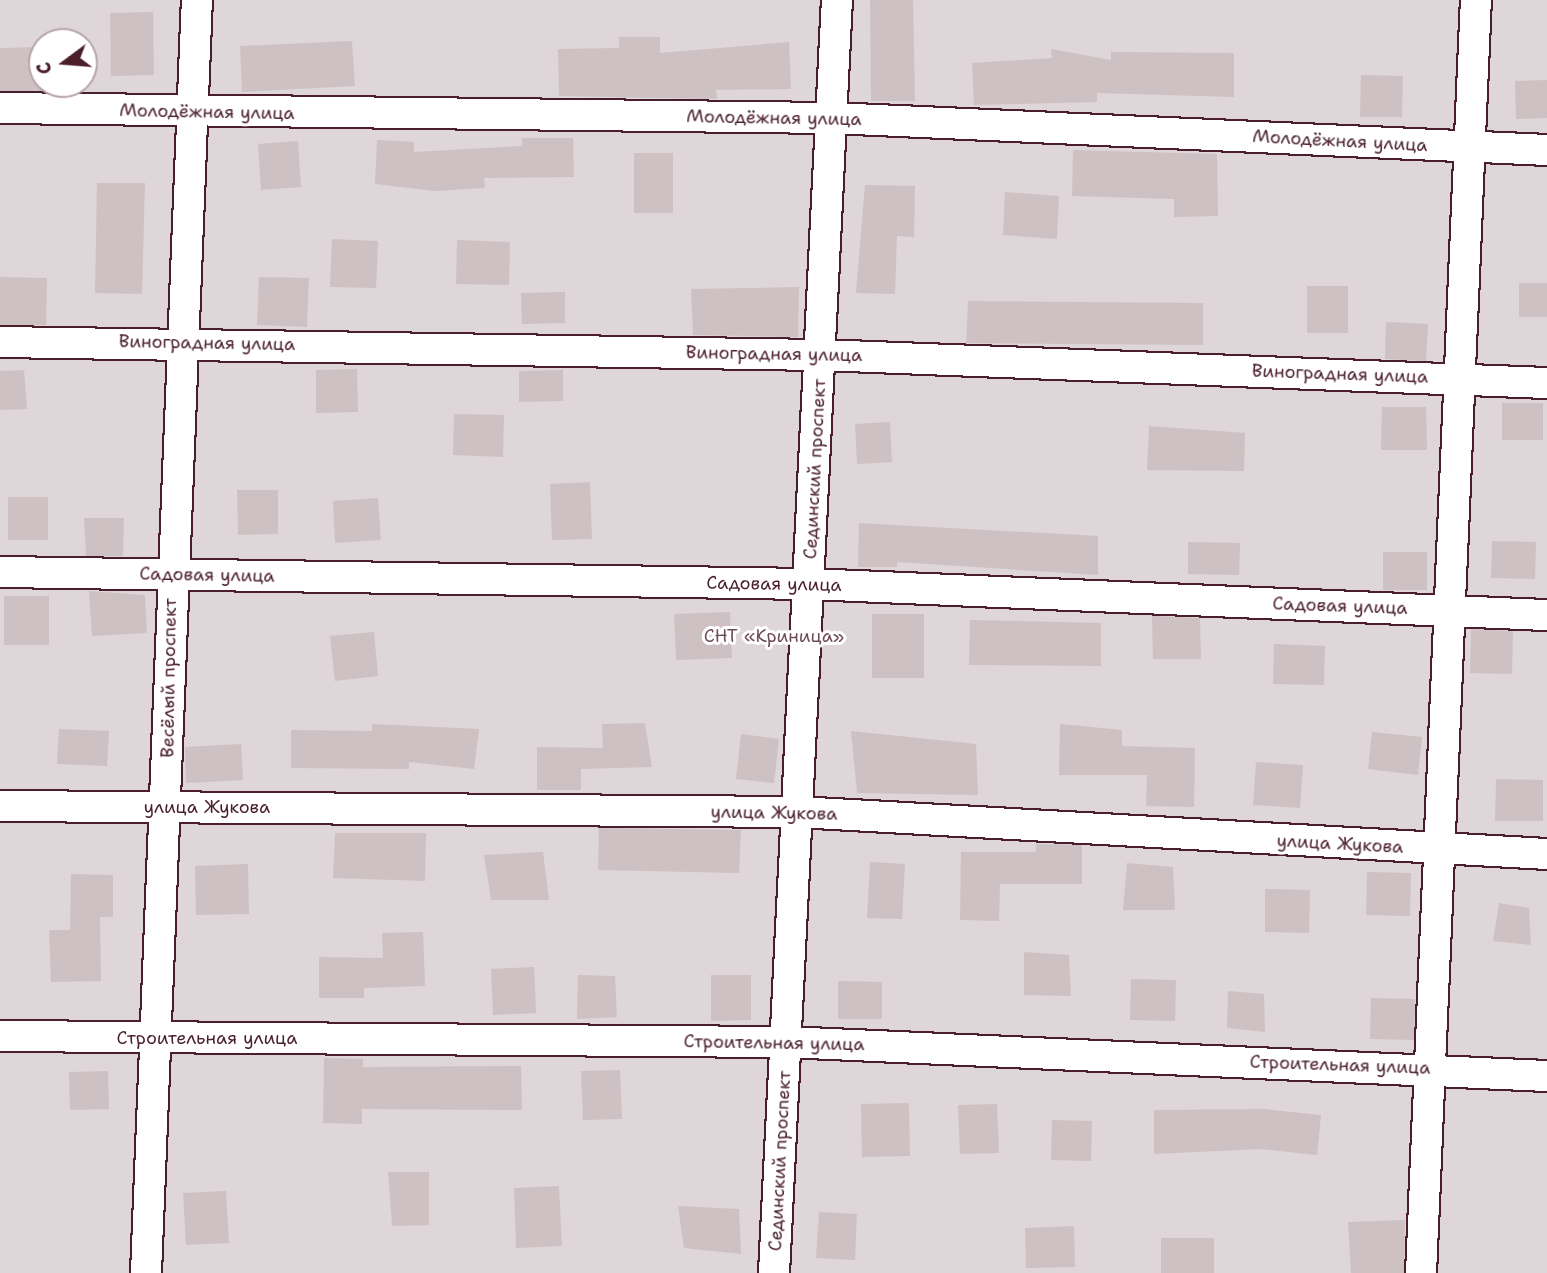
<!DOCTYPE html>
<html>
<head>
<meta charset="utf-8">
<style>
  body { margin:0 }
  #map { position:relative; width:1547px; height:1273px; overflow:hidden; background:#f8f6f7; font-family:"Shantell Sans",sans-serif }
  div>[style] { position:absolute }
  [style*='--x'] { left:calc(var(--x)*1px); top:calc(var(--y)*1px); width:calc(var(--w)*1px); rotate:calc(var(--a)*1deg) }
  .green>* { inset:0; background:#ded6d9 }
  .building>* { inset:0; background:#cdc1c4 }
  .roads { filter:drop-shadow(2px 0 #4a1f2b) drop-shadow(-2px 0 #4a1f2b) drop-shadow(0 2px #4a1f2b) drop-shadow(0 -2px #4a1f2b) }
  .street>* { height:30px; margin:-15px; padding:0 15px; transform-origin:15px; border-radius:15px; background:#fff }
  span { translate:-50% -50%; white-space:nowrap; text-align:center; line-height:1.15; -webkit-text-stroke:6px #fff; paint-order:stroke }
  .street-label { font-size:18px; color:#4a1f2b }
  .park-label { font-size:18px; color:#6f4d56 }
  .north { position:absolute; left:28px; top:28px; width:70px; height:70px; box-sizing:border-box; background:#fff; border:2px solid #b7a5aa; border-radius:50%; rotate:254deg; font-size:19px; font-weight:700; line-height:28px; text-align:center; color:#4a1f2b }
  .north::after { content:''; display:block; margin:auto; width:24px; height:32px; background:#4a1f2b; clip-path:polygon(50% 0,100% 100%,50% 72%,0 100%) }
</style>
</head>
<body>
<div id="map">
  <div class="green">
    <div style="clip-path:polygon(evenodd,0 0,1547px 0,1547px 1273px,0 1273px,0 0,42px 42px,84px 42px,84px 84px,42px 84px,42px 42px)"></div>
  </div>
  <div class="building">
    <div style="clip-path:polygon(870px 0,913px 0,915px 101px,871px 101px)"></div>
    <div style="clip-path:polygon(153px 12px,154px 75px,111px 76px,110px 13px)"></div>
    <div style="clip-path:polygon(619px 37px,660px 37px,660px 53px,789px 42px,791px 89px,716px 90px,717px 99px,559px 96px,558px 49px,619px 48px)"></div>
    <div style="clip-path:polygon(352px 41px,355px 86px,242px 92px,240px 46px)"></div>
    <div style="clip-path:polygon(42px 47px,42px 91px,0 91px,0 48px)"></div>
    <div style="clip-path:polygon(1051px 49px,1111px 60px,1111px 52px,1234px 53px,1234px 97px,1097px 93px,1097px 102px,974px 105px,972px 63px,1052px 58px)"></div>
    <div style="clip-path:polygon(1361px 75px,1403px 76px,1402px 117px,1360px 117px)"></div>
    <div style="clip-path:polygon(1547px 80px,1547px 118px,1516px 119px,1515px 81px)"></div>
    <div style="clip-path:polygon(522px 138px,573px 138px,574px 177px,484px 178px,485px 188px,435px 191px,375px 184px,377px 140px,414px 142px,414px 152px,522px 146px)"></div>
    <div style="clip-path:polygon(298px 141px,301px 187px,261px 190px,258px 144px)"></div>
    <div style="clip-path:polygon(1073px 150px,1217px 154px,1218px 216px,1174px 217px,1174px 199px,1072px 196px)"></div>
    <div style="clip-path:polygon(634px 153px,673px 153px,673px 213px,634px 213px)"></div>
    <div style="clip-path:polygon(97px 183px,145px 183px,142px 294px,95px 293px)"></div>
    <div style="clip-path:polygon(865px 185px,915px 186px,914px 237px,897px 236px,895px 294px,856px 293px)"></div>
    <div style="clip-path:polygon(1005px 192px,1059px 196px,1057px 239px,1003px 235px)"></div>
    <div style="clip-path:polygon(332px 239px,378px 241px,376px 288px,330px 287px)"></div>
    <div style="clip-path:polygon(457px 240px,510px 242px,509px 285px,456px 284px)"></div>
    <div style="clip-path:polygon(0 277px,47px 278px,46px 325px,0 325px)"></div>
    <div style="clip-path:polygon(259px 277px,309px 278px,307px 327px,257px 325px)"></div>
    <div style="clip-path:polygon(1519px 283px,1547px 283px,1547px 317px,1519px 317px)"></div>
    <div style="clip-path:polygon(1307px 286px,1348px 286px,1348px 333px,1307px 333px)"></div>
    <div style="clip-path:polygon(799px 287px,798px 337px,693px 335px,691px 289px)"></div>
    <div style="clip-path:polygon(565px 292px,565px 323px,522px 324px,521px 293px)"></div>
    <div style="clip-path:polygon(968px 301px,1203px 303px,1203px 345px,966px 343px)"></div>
    <div style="clip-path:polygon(1386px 322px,1428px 324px,1426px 361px,1385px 359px)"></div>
    <div style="clip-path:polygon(357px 369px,358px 412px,316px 413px,316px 370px)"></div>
    <div style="clip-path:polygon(24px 370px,27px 409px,0 410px,0 371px)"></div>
    <div style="clip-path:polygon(563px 370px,563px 401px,519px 402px,519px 371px)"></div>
    <div style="clip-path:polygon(1502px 403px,1543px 403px,1543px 440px,1502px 440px)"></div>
    <div style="clip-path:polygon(1382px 407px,1426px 407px,1427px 450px,1381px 450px)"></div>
    <div style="clip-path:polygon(454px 414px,504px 415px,503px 457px,453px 455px)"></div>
    <div style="clip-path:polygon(890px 422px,892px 462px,857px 464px,855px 424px)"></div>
    <div style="clip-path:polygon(1149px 426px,1245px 433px,1244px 471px,1147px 470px)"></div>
    <div style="clip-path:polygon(590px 482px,592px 539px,552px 540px,550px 484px)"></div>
    <div style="clip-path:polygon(237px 490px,278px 490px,278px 534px,238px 535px)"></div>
    <div style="clip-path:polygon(8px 497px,48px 497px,48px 540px,8px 540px)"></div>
    <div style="clip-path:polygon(378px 498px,381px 540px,335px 543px,333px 501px)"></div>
    <div style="clip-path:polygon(84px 518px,124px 518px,123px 556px,86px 556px)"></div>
    <div style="clip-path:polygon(859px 523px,1098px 536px,1098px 575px,897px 562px,897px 567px,858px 567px)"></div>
    <div style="clip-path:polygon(1492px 541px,1536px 542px,1535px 579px,1491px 578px)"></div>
    <div style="clip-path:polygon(1188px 542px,1240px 543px,1239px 575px,1188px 574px)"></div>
    <div style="clip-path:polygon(1383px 552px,1427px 552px,1427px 590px,1383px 590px)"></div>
    <div style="clip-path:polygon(89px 591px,145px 595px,147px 633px,92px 636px)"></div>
    <div style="clip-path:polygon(4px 596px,49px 596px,49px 645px,4px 645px)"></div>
    <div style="clip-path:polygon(730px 612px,732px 658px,676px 660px,674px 614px)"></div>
    <div style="clip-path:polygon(872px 614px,924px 614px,924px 678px,872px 678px)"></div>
    <div style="clip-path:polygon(1152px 616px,1200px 618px,1201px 659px,1153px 659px)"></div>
    <div style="clip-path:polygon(970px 620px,1101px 623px,1101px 666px,969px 665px)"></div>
    <div style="clip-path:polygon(1471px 629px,1513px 631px,1512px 674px,1470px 673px)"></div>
    <div style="clip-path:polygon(374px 632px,378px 676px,335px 681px,330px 636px)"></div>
    <div style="clip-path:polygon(1274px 644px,1325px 646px,1324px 685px,1273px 684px)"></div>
    <div style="clip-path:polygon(645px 723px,652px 767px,581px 769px,581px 790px,537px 790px,537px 747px,603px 748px,602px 724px)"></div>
    <div style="clip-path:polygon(372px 724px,479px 729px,474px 769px,409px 762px,409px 769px,291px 768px,291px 730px,372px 731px)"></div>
    <div style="clip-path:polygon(1060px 724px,1122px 730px,1122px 746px,1195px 748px,1194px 807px,1146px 806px,1147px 775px,1059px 775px)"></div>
    <div style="clip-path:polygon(59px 729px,109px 731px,107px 766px,57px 764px)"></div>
    <div style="clip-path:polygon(851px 731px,976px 744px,978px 795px,857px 793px)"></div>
    <div style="clip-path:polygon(1372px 732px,1422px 737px,1418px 775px,1368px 769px)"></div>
    <div style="clip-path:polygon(741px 734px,779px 739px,774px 783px,736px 779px)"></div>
    <div style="clip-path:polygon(241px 744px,243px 780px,186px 783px,185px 747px)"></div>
    <div style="clip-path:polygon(1256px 762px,1303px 765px,1300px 808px,1253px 805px)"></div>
    <div style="clip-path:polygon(1496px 779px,1543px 780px,1543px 821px,1495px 821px)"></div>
    <div style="clip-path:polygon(599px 828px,741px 830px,739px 873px,598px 870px)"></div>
    <div style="clip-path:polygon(335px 833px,426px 833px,425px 881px,333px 878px)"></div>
    <div style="clip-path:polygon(1036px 844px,1082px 845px,1082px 884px,1000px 884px,999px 921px,960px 920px,961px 852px,1036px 852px)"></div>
    <div style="clip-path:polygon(543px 852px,549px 900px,491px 900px,484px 855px)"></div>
    <div style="clip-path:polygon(870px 862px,905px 864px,902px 919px,867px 918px)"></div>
    <div style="clip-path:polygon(1127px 863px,1173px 867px,1175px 910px,1123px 910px)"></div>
    <div style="clip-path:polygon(248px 864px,249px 914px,196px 915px,195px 866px)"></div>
    <div style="clip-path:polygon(1367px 872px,1411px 873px,1410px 916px,1366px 915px)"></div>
    <div style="clip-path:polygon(71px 874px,113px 875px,113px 917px,100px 917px,101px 981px,51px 982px,49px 930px,70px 930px)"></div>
    <div style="clip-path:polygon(1265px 889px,1310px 890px,1309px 933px,1265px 932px)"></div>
    <div style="clip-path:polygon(1499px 903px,1529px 908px,1531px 945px,1493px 941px)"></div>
    <div style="clip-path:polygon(423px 932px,425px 986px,364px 988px,364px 998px,319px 998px,319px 957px,383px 958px,382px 933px)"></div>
    <div style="clip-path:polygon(1024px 952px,1069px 955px,1071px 996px,1024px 995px)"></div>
    <div style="clip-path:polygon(534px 967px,536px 1013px,493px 1015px,491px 969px)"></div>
    <div style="clip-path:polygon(578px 975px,615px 976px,617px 1017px,577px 1019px)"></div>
    <div style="clip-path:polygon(711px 975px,751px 975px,751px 1020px,711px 1021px)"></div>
    <div style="clip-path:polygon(1131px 979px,1176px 980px,1175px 1021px,1130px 1020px)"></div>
    <div style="clip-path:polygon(838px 981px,882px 982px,882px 1019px,838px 1019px)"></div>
    <div style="clip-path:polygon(1228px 991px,1264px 994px,1265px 1032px,1227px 1028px)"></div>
    <div style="clip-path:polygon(1371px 998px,1415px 999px,1414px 1040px,1370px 1039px)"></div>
    <div style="clip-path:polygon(324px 1058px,363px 1059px,363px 1067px,521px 1066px,522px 1110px,362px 1109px,362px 1124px,323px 1123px)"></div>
    <div style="clip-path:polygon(620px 1070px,622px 1119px,583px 1120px,581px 1071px)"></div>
    <div style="clip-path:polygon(108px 1071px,109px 1109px,70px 1110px,69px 1072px)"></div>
    <div style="clip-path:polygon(909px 1103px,910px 1156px,862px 1157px,861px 1104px)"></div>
    <div style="clip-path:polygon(997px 1104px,999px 1153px,960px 1154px,958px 1105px)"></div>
    <div style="clip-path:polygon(1264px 1109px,1321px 1115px,1317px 1155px,1260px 1149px,1154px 1154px,1154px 1110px)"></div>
    <div style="clip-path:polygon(1052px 1120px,1092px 1121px,1091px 1161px,1051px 1160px)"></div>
    <div style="clip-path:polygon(388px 1172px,429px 1172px,429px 1225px,392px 1226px)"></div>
    <div style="clip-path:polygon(559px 1186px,562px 1246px,516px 1248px,514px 1188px)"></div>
    <div style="clip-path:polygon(226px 1191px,229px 1243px,186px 1245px,183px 1193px)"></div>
    <div style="clip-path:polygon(678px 1206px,739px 1209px,741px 1254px,684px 1248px)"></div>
    <div style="clip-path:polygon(819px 1212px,857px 1214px,855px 1260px,816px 1258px)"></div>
    <div style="clip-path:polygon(1405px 1220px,1404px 1273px,1351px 1273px,1348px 1222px)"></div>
    <div style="clip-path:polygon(1074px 1226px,1075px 1267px,1026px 1268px,1025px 1228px)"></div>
    <div style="clip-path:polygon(1161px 1238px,1214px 1238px,1214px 1273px,1161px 1273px)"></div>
  </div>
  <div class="roads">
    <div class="street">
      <div style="--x:0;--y:108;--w:832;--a:0.69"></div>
      <div style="--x:832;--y:118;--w:716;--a:2.56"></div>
      <div style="--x:0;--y:342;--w:821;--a:0.91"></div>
      <div style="--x:821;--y:355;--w:727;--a:2.21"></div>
      <div style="--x:0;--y:572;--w:809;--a:0.85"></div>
      <div style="--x:809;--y:584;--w:739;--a:2.41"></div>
      <div style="--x:0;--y:806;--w:798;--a:0.43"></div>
      <div style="--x:798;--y:812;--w:750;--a:3.21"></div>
      <div style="--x:0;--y:1036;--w:786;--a:0.44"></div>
      <div style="--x:786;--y:1042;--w:762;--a:2.56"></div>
      <div style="--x:146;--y:1273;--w:1274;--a:-87.71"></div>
      <div style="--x:774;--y:1273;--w:1275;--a:-87.17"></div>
      <div style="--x:1421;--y:1273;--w:1274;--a:-87.53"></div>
    </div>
  </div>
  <div class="street-label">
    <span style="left:207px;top:112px;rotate:1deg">Молодёжная улица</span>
    <span style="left:774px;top:118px;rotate:1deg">Молодёжная улица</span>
    <span style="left:1340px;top:141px;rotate:3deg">Молодёжная улица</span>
    <span style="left:207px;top:343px;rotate:1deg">Виноградная улица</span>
    <span style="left:774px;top:354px;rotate:1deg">Виноградная улица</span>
    <span style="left:1340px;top:374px;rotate:2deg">Виноградная улица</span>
    <span style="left:815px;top:469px;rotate:-87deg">Сединский проспект</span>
    <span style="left:207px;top:575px;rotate:1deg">Садовая улица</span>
    <span style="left:774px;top:584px;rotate:1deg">Садовая улица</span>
    <span style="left:1340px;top:606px;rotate:2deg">Садовая улица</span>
    <span style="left:169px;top:678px;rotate:-89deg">Весёлый проспект</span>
    <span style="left:207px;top:807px">улица Жукова</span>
    <span style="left:774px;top:813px;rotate:1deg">улица Жукова</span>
    <span style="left:1340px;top:844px;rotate:3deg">улица Жукова</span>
    <span style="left:207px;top:1038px">Строительная улица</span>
    <span style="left:774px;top:1043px;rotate:1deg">Строительная улица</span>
    <span style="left:1340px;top:1065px;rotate:2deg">Строительная улица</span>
    <span style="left:780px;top:1161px;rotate:-87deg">Сединский проспект</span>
  </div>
  <div class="park-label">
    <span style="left:774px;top:636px">СНТ «Криница»</span>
  </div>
  <div class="north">С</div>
</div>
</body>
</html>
